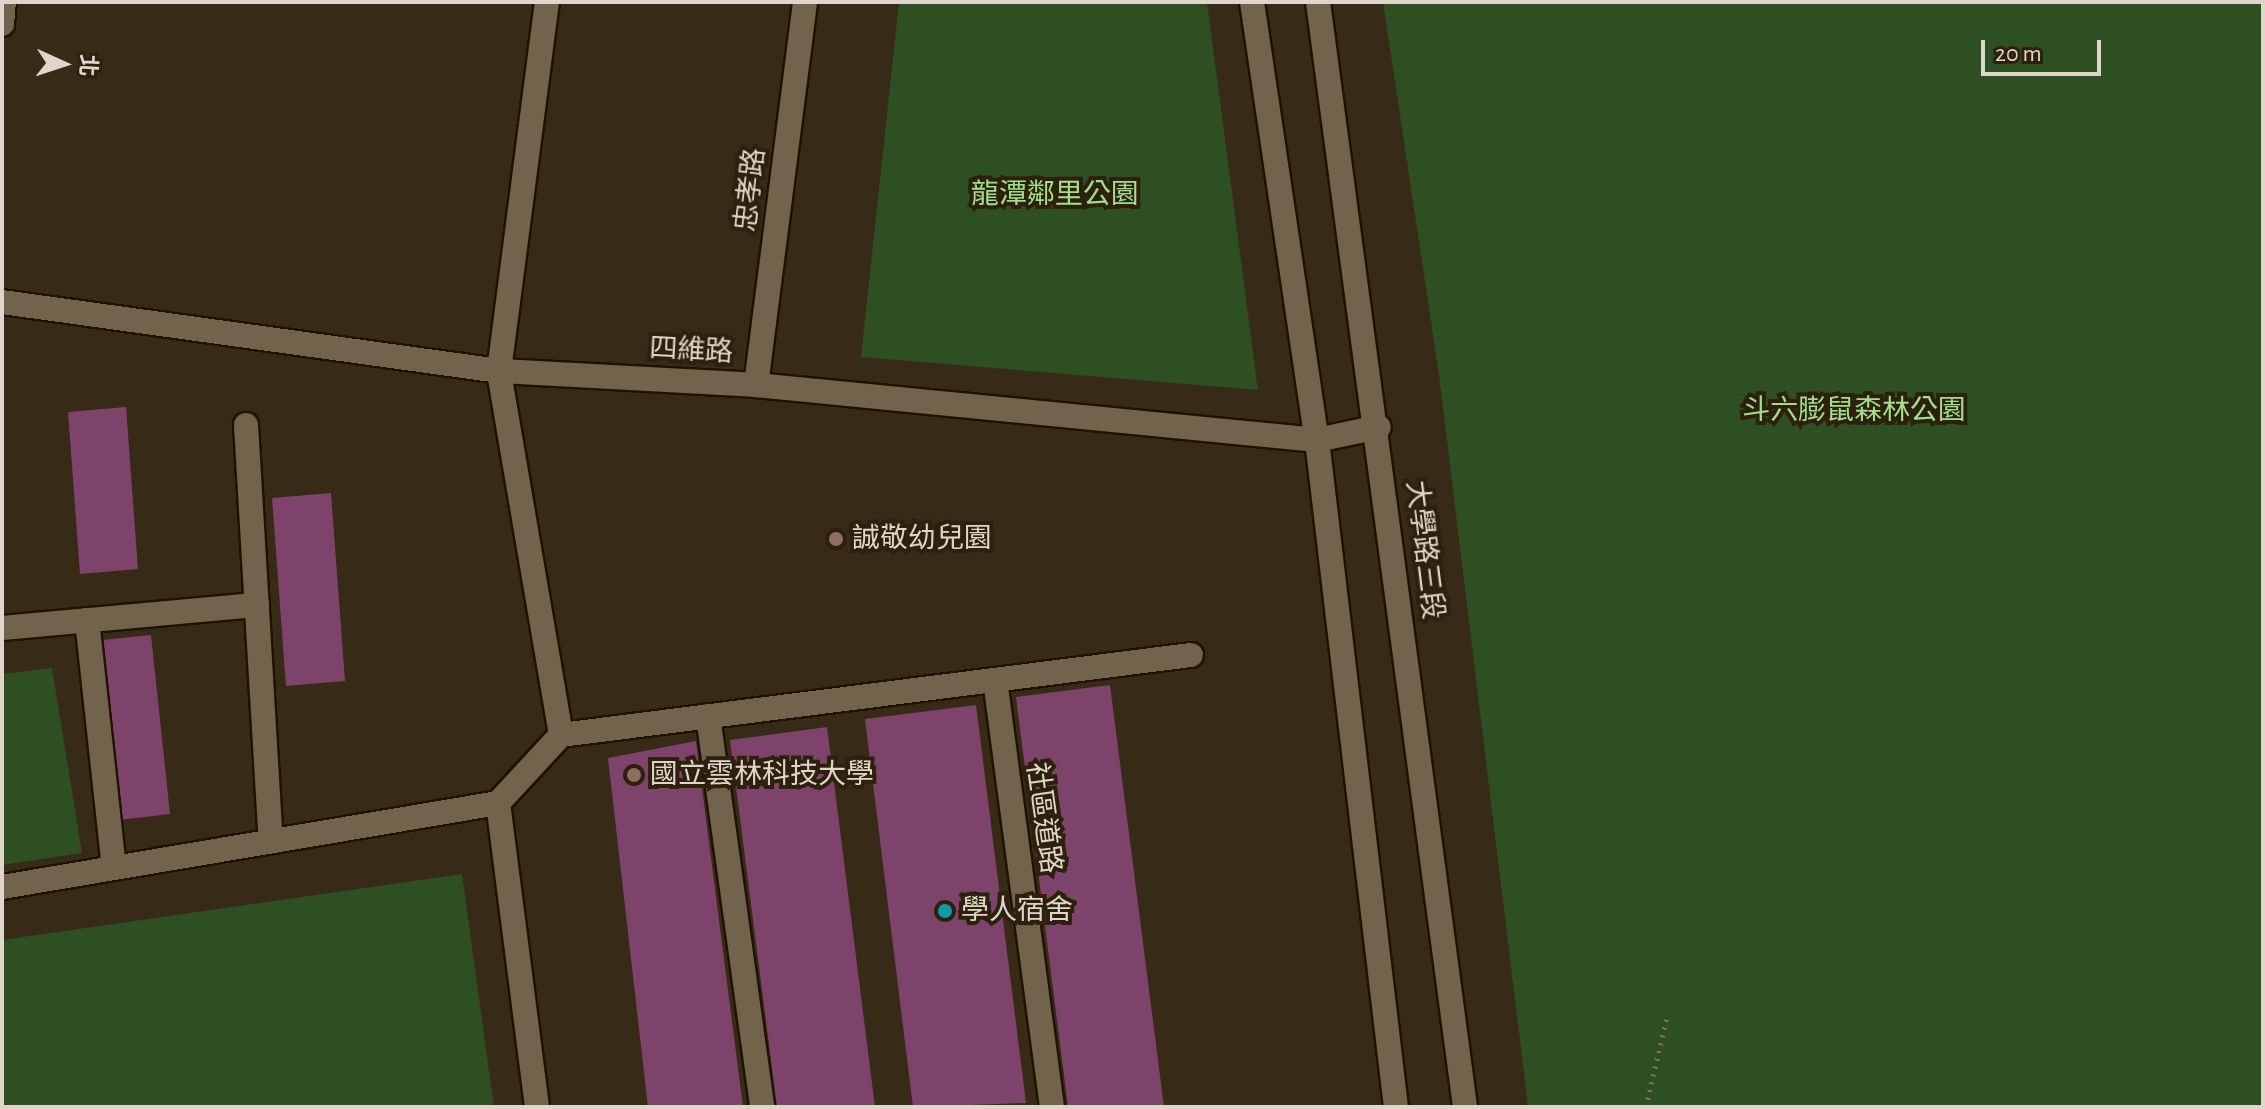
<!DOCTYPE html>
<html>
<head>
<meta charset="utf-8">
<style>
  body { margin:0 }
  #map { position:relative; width:2265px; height:1109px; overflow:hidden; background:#372a16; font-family:"Alegreya Sans","Noto Sans TC",sans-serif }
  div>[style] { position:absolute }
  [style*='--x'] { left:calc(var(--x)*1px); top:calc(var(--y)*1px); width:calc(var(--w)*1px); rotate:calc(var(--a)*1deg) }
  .green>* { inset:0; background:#2e4f22 }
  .building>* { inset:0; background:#7e436b }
  .path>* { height:5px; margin-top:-2.5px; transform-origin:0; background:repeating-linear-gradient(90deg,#7d7262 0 2px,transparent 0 8px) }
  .roads { filter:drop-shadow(2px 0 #1e1201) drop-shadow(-2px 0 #1e1201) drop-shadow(0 2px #1e1201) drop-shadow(0 -2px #1e1201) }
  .minor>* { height:24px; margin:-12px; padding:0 12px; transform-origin:12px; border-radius:12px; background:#72634d }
  .dots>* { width:22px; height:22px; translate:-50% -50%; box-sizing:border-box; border:4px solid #2d200d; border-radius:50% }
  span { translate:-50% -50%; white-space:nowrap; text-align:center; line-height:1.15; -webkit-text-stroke:8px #2d200d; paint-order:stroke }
  .street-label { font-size:28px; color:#ded6ca }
  .park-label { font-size:28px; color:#a2df8d }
  .poi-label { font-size:28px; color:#ded6ca }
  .left { translate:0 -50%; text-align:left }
  .frame { position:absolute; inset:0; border:4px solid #ded6ca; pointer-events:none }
  .north { position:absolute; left:24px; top:24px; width:80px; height:80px; -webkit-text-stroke:6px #2d200d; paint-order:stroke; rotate:93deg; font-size:22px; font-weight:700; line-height:32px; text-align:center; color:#ded6ca }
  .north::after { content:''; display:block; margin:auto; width:28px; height:36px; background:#ded6ca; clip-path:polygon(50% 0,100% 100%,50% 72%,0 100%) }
  .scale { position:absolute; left:1981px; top:40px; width:120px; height:36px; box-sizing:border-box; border:4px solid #ded6ca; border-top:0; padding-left:10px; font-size:24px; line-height:28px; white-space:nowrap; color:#ded6ca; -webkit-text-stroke:6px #2d200d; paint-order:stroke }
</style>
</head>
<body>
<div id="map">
  <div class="green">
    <div style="clip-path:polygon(899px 2px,1207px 2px,1258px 390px,861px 357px)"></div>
    <div style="clip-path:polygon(1383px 2px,2263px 2px,2263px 1107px,1528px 1107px,1439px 375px)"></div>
    <div style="clip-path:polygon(52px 668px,82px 853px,2px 865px,2px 674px)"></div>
    <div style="clip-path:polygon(462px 874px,494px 1107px,2px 1107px,2px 940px)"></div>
  </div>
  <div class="building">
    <div style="clip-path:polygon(126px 407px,138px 569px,80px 574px,68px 412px)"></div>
    <div style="clip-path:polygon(331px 493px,345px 681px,286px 686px,272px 498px)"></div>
    <div style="clip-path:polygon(151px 635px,170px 814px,102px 822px,83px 642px)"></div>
    <div style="clip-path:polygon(1110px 685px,1164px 1107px,1068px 1107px,1016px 697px)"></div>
    <div style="clip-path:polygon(976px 705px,1026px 1103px,913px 1107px,865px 719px)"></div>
    <div style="clip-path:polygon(827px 727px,875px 1107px,777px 1107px,730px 740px)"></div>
    <div style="clip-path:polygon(696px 741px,743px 1107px,648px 1107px,608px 758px)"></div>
  </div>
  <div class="path">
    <div style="--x:1646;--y:1107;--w:92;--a:-76.9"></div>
  </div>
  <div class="roads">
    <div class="minor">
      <div style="--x:1252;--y:2;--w:443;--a:81.6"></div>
      <div style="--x:1317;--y:440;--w:672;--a:83.25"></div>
      <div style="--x:1318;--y:2;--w:1115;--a:82.42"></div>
      <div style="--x:2;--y:24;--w:22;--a:-85"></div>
      <div style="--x:2;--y:302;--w:502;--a:7.9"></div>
      <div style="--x:499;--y:371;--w:257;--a:3.1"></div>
      <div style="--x:756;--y:385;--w:564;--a:5.6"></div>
      <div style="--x:1317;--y:440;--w:63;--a:-11.8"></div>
      <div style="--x:756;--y:385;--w:386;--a:-82.7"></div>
      <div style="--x:246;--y:425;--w:417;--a:86.6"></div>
      <div style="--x:87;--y:620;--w:249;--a:83.8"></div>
      <div style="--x:2;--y:628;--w:256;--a:-5.2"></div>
      <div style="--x:995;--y:680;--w:431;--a:82.4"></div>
      <div style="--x:708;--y:716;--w:395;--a:82.1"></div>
      <div style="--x:561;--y:735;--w:635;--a:-7.24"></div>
      <div style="--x:2;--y:887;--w:503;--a:-9.61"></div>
      <div style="--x:537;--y:1107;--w:306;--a:-97.3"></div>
      <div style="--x:498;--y:803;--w:93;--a:-47.2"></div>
      <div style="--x:561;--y:735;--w:369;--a:-99.7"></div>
      <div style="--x:499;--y:371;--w:372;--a:-82.6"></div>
    </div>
  </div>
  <div class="dots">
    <div style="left:836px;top:539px;background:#8d6e63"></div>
    <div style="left:634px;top:775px;background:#8d6e63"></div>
    <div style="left:945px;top:911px;background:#0f9aa8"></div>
  </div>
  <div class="street-label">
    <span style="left:751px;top:190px;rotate:-83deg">忠孝路</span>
    <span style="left:691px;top:351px;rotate:3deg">四維路</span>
    <span style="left:1424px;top:550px;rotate:83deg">大學路三段</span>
    <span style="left:1043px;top:818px;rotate:82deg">社區道路</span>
  </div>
  <div class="park-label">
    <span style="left:1055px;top:195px">龍潭鄰里公園</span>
    <span style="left:1854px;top:411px">斗六膨鼠森林公園</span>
  </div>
  <div class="poi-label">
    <span class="left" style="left:852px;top:539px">誠敬幼兒園</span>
    <span class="left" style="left:650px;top:775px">國立雲林科技大學</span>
    <span class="left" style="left:961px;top:911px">學人宿舍</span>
  </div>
  <div class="frame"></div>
  <div class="north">北</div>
  <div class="scale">20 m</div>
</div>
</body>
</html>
